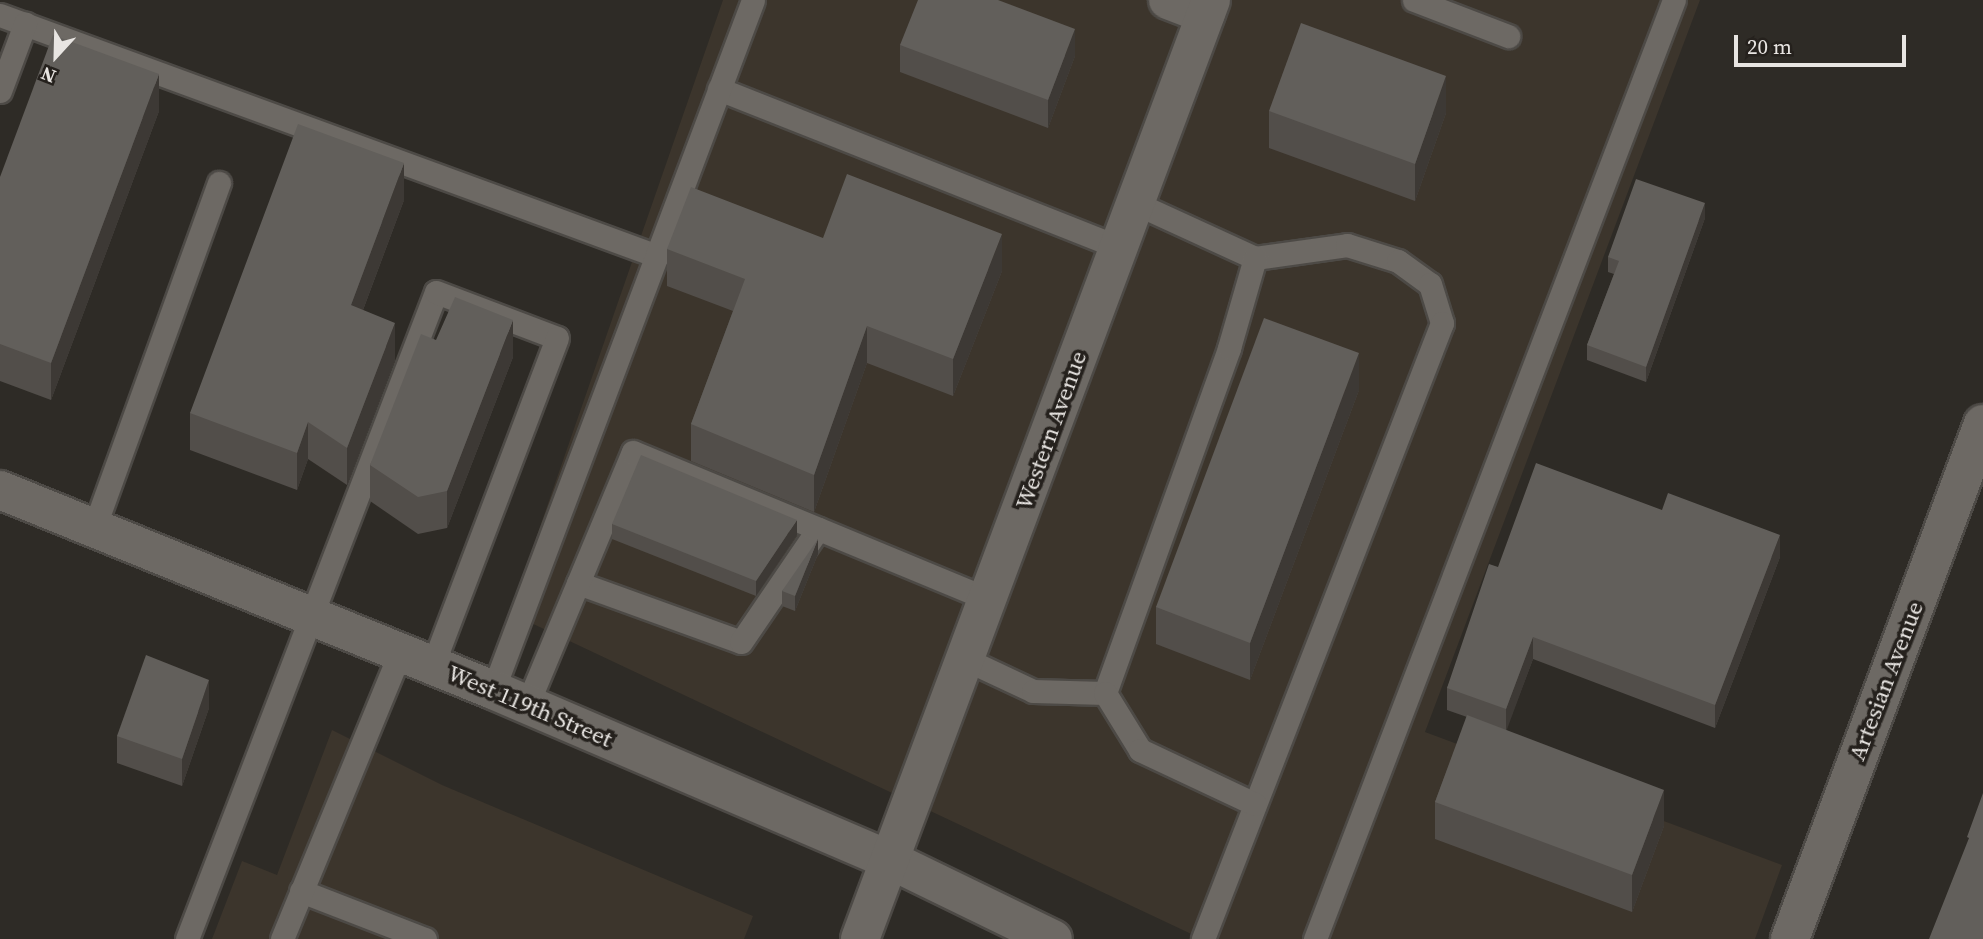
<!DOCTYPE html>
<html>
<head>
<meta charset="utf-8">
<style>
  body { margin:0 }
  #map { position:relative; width:1983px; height:939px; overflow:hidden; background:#2e2b26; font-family:"Source Serif 4",serif }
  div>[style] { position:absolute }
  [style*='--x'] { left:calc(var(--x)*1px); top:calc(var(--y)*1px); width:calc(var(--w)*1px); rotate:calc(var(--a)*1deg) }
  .built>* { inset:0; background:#3c352c }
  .roads { filter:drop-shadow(2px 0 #4d4a46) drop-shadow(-2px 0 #4d4a46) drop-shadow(0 2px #4d4a46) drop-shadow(0 -2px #4d4a46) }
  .service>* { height:23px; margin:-11.5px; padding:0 11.5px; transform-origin:11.5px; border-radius:11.5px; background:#6d6964 }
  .minor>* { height:38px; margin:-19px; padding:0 19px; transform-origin:19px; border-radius:19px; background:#6d6964 }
  .tertiary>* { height:38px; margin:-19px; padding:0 19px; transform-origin:19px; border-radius:19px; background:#6d6964 }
  .secondary>* { height:38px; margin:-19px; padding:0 19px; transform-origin:19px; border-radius:19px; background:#6d6964 }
  .wall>* { inset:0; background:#524e4a }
  .shaded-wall>* { inset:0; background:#3d3935 }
  .building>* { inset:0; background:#625f5b }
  span { translate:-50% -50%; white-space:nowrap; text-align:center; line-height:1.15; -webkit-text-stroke:7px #25211d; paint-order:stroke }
  .street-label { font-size:23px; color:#e8e5e2 }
  .north { position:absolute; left:21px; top:21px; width:70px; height:70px; -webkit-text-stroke:5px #25211d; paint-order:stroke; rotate:202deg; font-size:19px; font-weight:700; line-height:28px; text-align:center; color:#e8e5e2 }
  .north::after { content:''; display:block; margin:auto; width:24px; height:32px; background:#e8e5e2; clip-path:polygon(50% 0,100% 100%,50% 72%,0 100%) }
  .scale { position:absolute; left:1734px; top:35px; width:172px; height:32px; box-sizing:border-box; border:4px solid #e8e5e2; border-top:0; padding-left:9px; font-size:21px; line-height:24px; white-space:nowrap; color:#e8e5e2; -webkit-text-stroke:5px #25211d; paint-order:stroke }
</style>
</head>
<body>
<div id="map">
  <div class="built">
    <div style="clip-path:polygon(723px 0,1700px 0,1425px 732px,1782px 865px,1755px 939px,1202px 939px,510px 613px)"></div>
    <div style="clip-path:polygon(332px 730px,442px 785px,753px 916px,744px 939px,212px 939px,242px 861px,277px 875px)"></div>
  </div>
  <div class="roads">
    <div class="service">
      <div style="--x:1414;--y:0;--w:101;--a:21"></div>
      <div style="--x:0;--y:15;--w:700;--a:20.14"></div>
      <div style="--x:719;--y:89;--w:430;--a:21.6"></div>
      <div style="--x:0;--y:91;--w:72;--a:-69.5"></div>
      <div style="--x:1135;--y:203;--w:132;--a:24.6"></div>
      <div style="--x:1255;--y:258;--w:93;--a:-8"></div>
      <div style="--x:1347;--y:245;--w:53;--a:17.4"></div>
      <div style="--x:1398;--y:261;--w:39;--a:36"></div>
      <div style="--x:1430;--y:284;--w:41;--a:72.9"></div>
      <div style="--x:1442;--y:323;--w:661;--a:111.21"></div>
      <div style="--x:94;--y:528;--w:367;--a:-70.1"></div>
      <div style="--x:578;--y:583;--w:173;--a:19.9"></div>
      <div style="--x:741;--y:642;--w:137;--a:-55.7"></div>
      <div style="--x:965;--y:659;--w:75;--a:25.2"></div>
      <div style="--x:1033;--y:691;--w:72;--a:1.6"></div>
      <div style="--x:493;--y:690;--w:737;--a:-69.35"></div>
      <div style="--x:1105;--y:693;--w:367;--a:-70.2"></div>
      <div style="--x:1229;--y:348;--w:94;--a:-73.9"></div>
      <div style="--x:1105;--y:693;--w:67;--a:58.4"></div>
      <div style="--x:1140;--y:750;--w:127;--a:25.2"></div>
      <div style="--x:527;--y:705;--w:274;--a:-67.3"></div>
      <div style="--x:633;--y:452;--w:384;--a:22.5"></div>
      <div style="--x:301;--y:891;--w:133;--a:21.2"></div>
      <div style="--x:187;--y:939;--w:693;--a:-68.95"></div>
      <div style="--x:436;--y:292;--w:129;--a:20.8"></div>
      <div style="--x:557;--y:338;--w:349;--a:110.8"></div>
      <div style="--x:282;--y:939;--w:313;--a:-67.6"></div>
      <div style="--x:1315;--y:939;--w:1005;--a:-69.08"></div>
    </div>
    <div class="minor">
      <div style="--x:1168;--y:0;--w:40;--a:21"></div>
      <div style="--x:1790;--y:939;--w:550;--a:-69.46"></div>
    </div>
    <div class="tertiary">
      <div style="--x:0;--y:490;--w:532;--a:22.08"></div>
      <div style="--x:493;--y:690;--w:432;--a:23.2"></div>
      <div style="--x:890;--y:860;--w:181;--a:25.9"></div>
    </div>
    <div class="secondary">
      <div style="--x:860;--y:939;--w:1002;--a:-69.5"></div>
    </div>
  </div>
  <div class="wall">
    <div style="clip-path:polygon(900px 45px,1075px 56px,1048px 128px,900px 72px)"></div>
    <div style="clip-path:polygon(159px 111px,51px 400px,0 381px,0 177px)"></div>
    <div style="clip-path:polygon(1269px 111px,1446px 113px,1415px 201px,1269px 148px)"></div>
    <div style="clip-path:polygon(404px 200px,363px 310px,395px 360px,347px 485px,308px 459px,297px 490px,190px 450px,190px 413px)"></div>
    <div style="clip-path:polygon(1705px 218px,1646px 382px,1587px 360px,1587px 345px,1614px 274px,1608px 272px,1608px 257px)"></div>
    <div style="clip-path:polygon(823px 238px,1002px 271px,953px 396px,867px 363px,814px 512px,691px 461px,691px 424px,733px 311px,667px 286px,667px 249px)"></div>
    <div style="clip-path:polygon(436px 340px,513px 357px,447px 528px,418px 534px,370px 501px,370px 465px)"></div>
    <div style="clip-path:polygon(1359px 390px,1250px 680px,1156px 644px,1156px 607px)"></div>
    <div style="clip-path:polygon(612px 524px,797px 535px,756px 596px,612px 539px)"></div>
    <div style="clip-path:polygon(818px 554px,795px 611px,782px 606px,782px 591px)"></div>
    <div style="clip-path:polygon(1780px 557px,1715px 728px,1533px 659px,1506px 730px,1664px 826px,1632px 912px,1435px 839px,1435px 802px,1467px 717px,1447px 710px,1447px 688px,1498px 567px)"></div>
    <div style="clip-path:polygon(209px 708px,182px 786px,117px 763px,117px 736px)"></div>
  </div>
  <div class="shaded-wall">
    <div style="clip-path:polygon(1075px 29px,1075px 56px,1048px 128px,1048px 100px)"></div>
    <div style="clip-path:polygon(159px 74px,159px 111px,51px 400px,51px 363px)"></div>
    <div style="clip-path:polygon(1446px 76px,1446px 113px,1415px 201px,1415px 164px)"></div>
    <div style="clip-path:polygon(404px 163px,404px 200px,351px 342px,351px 305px)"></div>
    <div style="clip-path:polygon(1705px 203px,1705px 218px,1646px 382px,1646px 367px)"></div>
    <div style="clip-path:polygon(1002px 234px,1002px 271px,953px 396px,953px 359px)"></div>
    <div style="clip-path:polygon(513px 320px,513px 357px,447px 528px,447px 491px)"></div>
    <div style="clip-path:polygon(395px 323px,395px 360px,347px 485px,347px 448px)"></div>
    <div style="clip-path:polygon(867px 326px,867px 363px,814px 512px,814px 475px)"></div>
    <div style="clip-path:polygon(1359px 353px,1359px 390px,1250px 680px,1250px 643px)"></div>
    <div style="clip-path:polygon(308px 422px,308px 459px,297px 490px,297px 453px)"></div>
    <div style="clip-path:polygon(797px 520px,797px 535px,756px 596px,756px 581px)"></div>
    <div style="clip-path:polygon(1780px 535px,1780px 557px,1715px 728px,1715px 705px)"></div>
    <div style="clip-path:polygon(818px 539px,818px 554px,795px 611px,795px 596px)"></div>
    <div style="clip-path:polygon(1533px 637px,1533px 659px,1506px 732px,1506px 709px)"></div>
    <div style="clip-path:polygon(209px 680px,209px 708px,182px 786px,182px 759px)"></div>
    <div style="clip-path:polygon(1664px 790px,1664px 826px,1632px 912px,1632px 875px)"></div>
  </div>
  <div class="building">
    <div style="clip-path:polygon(918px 0,998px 0,1075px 29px,1048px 100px,900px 45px)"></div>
    <div style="clip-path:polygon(1301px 23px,1446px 76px,1415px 164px,1269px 111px)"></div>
    <div style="clip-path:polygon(53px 35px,159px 74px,51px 363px,0 344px,0 177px)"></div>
    <div style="clip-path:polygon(298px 124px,404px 163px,351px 305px,395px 323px,347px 448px,308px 422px,297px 453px,190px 413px)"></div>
    <div style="clip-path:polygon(847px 174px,1002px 234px,953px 359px,867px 326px,814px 475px,691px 424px,745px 279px,667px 249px,691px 187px,823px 238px)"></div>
    <div style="clip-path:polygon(1636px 179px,1705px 203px,1646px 367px,1587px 345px,1619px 261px,1608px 257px)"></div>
    <div style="clip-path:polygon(455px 297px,513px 320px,447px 491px,418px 497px,370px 465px,421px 334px,436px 340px)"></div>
    <div style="clip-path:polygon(1264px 318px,1359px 353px,1250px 643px,1156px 607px)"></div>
    <div style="clip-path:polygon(641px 455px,797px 520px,756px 581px,612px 524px)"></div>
    <div style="clip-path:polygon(1536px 463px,1662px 510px,1668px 493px,1780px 535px,1715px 705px,1533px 637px,1506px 709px,1447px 688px,1489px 564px,1498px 567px)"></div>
    <div style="clip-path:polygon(818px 539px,795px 596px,782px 591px)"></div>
    <div style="clip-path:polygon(146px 655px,209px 680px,182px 759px,117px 736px)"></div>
    <div style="clip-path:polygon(1467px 715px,1664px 790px,1632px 875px,1435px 802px)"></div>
    <div style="clip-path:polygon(1983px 793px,1983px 939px,1929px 939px,1969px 838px,1967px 837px)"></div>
  </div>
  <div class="street-label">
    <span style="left:1051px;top:430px;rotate:-70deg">Western Avenue</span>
    <span style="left:1886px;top:681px;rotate:-69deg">Artesian Avenue</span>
    <span style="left:530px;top:706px;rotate:23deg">West 119th Street</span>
  </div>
  <div class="north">N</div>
  <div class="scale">20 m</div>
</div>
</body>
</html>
